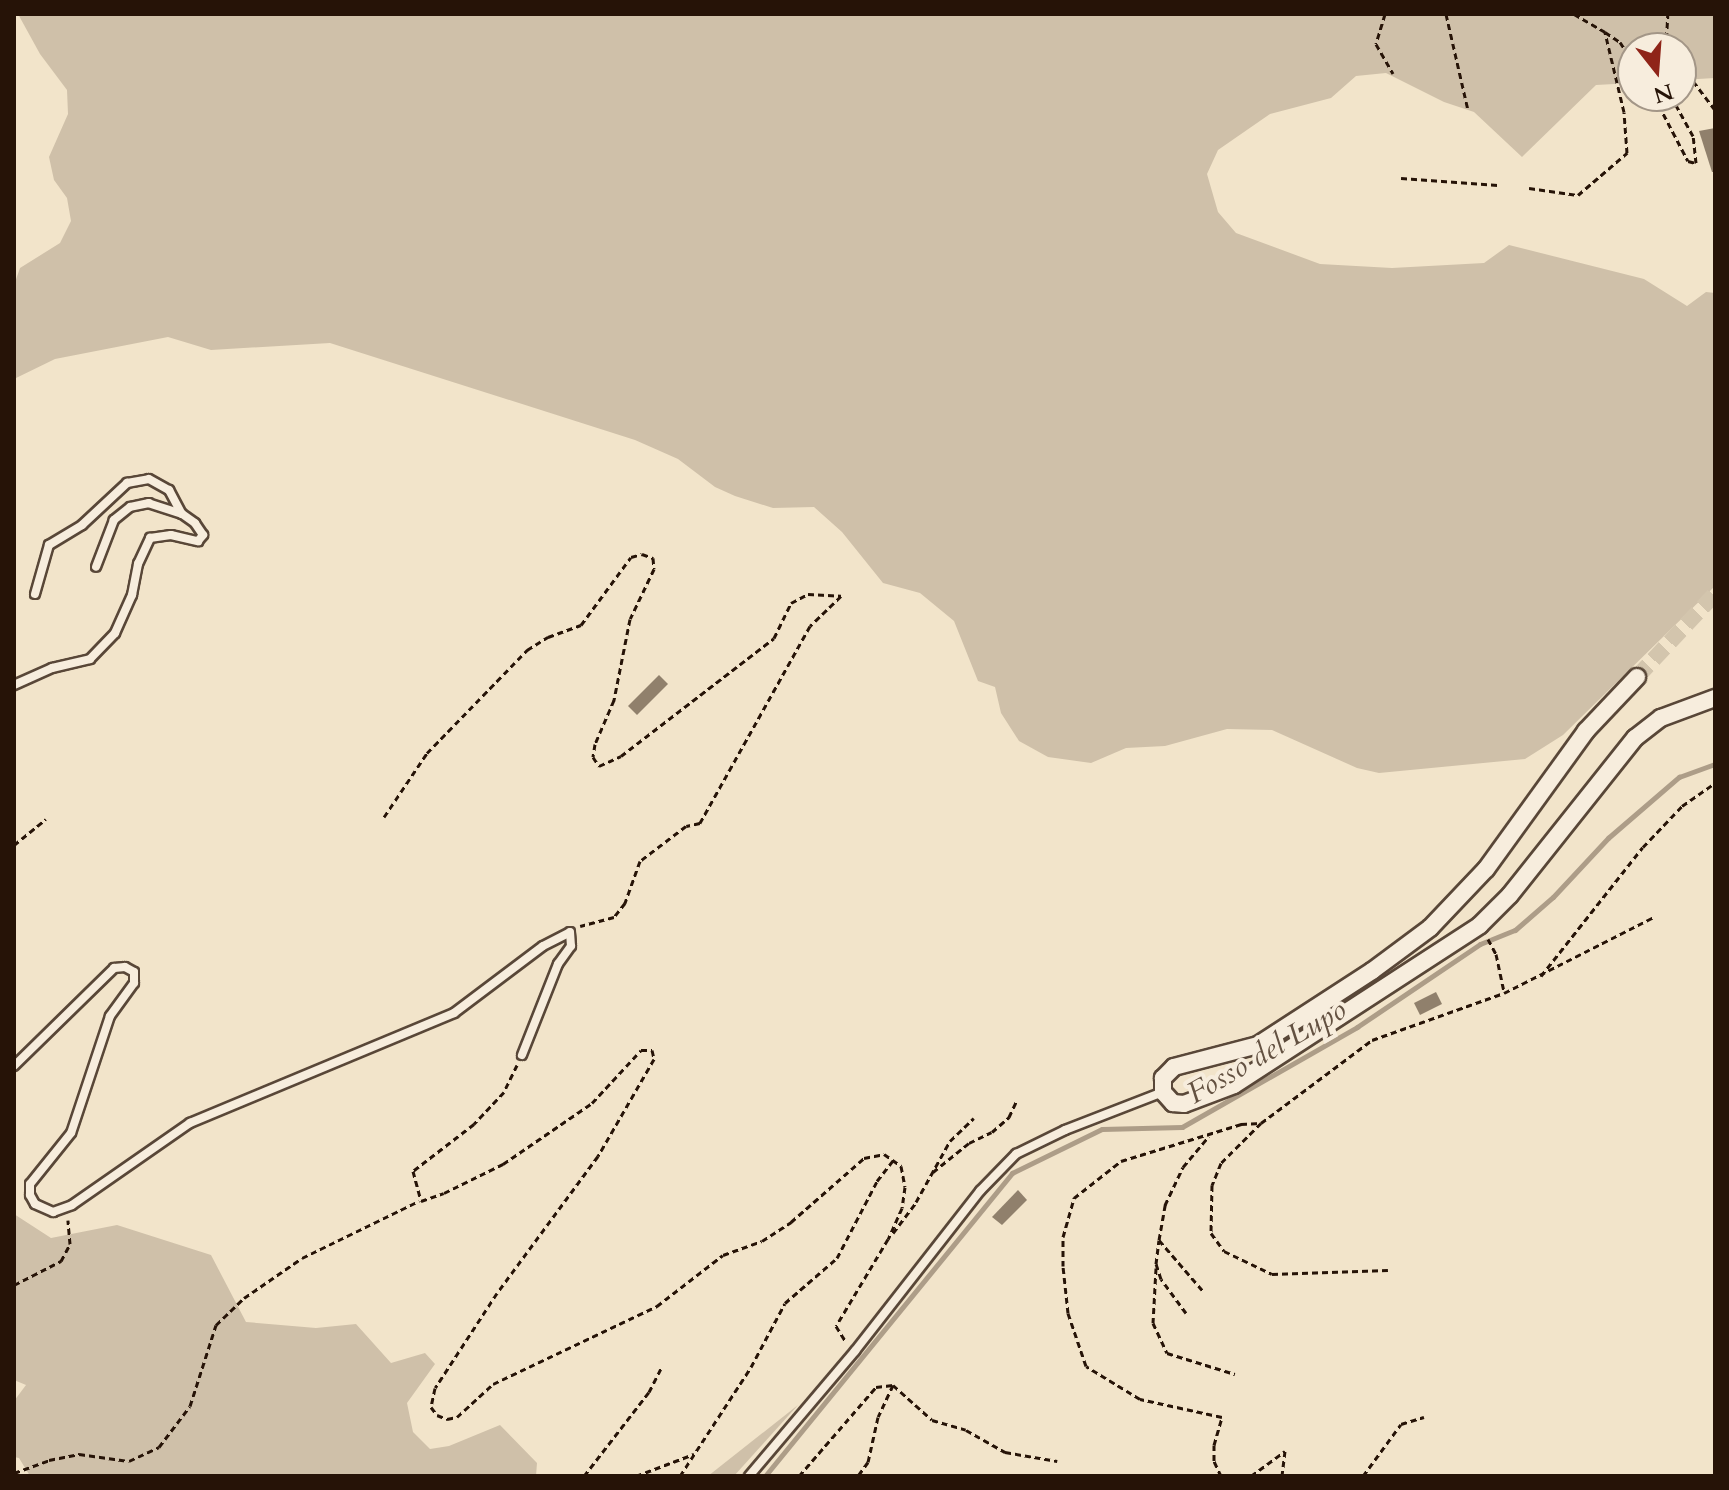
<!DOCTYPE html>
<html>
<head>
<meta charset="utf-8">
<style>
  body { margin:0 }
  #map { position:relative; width:1729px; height:1490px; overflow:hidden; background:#f2e4ca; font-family:Cardo,serif }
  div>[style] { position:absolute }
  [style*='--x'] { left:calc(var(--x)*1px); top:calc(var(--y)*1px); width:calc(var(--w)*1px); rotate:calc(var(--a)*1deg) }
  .green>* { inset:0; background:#cfc0a9 }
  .stream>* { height:5px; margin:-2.5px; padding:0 2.5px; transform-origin:2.5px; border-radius:2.5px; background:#ad9d88 }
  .building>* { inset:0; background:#90806c }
  .street-tunnel>* { height:16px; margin-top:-8px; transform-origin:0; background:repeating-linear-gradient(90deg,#d3c5ad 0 16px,transparent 0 24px) }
  .path>* { height:3px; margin-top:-1.5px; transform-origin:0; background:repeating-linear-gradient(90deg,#261307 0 6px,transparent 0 10px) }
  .roads { filter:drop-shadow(2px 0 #594738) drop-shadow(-2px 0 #594738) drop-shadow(0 2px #594738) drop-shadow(0 -2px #594738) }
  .lane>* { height:8px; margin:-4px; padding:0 4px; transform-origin:4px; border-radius:4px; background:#f7eddd }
  .street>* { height:16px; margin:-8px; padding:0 8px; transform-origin:8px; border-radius:8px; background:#f7eddd }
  span { translate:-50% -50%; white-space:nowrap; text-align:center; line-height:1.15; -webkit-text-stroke:8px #f7eddd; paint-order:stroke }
  .water-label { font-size:30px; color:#635141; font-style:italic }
  .frame { position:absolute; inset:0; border:16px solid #261307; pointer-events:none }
  .north { position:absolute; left:1617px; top:32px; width:80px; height:80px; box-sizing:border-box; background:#f7eddd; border:2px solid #a39687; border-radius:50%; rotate:163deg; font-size:22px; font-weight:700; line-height:32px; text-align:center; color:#261307 }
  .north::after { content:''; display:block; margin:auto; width:28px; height:36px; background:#8f2418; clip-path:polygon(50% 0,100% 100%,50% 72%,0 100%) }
</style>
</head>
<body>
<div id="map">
  <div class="green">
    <div style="clip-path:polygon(18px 14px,1715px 14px,1715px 78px,1681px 80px,1681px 48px,1633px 48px,1633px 83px,1596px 85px,1522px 157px,1474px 112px,1444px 102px,1386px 73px,1356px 76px,1331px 98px,1270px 114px,1218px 150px,1207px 174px,1218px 212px,1236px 233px,1320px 264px,1392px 268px,1484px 263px,1509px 245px,1644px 279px,1687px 306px,1706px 292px,1715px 293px,1715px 586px,1563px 735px,1525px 759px,1379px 773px,1357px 768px,1272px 730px,1227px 729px,1165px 746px,1126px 748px,1091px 763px,1048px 757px,1019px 741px,1001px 713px,995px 687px,978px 681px,954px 621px,920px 593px,883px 583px,842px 532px,814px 507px,773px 508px,735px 496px,715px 487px,678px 459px,635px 440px,330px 343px,211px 350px,168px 337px,55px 359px,14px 379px,14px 285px,20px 268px,60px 243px,71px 221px,67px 198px,54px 180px,49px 157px,68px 114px,67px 90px,40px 54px)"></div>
    <div style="clip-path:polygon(14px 1214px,51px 1238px,117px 1225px,211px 1255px,246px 1322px,316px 1328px,356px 1324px,391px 1363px,425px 1353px,435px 1364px,407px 1403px,413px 1432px,430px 1449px,449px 1446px,500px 1425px,537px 1463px,536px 1476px,30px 1476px,19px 1458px,14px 1457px,14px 1401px,26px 1385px,14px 1380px)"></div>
    <div style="clip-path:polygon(798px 1405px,734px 1476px,708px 1476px)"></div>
  </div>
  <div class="stream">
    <div style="--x:765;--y:1476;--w:391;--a:-50.8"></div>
    <div style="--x:1012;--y:1173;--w:100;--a:-26.1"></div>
    <div style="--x:1102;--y:1129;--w:80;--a:-1.4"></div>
    <div style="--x:1182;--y:1127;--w:202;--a:-29.7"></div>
    <div style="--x:1357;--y:1027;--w:148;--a:-34"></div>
    <div style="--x:1480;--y:944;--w:38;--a:-22"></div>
    <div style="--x:1515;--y:930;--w:50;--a:-41"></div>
    <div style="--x:1553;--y:897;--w:81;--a:-47"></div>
    <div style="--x:1608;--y:838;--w:94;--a:-40.7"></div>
    <div style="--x:1679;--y:777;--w:38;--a:-20"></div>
  </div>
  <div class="building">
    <div style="clip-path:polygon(1715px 128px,1715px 172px,1712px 172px,1699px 131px)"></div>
    <div style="clip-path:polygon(659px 675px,668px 684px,637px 715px,628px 706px)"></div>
    <div style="clip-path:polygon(1436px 992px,1442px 1004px,1420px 1015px,1414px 1003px)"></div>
    <div style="clip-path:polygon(1018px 1190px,1027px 1200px,1002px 1225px,992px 1217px)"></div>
  </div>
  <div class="street-tunnel">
    <div style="--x:1637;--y:677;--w:114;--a:-46.8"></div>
  </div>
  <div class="path">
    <div style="--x:1385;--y:14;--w:31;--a:107"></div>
    <div style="--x:1376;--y:44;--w:34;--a:60"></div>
    <div style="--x:1446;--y:14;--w:98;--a:77.1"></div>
    <div style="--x:1574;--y:14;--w:36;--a:30"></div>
    <div style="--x:1666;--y:48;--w:34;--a:-87"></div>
    <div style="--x:1681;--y:65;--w:56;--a:52.9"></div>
    <div style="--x:1654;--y:96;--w:73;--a:62.4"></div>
    <div style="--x:1688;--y:161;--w:8;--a:14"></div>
    <div style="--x:1696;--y:163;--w:27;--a:-96"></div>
    <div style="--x:1693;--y:136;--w:46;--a:-118.8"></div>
    <div style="--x:1401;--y:178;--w:97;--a:4.1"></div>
    <div style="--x:1529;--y:188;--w:49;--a:8.1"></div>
    <div style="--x:1578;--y:195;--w:65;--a:-40.6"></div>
    <div style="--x:1627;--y:153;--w:41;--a:-94.2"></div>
    <div style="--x:1624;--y:112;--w:82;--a:-103.4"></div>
    <div style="--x:1605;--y:32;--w:18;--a:34"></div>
    <div style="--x:1620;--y:42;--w:24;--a:57"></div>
    <div style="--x:384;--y:817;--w:77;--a:-56.1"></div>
    <div style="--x:427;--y:753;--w:144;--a:-45.8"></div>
    <div style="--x:527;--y:650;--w:25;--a:-32"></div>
    <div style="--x:548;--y:637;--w:35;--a:-20"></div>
    <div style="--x:581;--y:625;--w:84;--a:-53.7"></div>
    <div style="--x:631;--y:557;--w:11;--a:-15"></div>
    <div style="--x:642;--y:554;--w:12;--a:20"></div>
    <div style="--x:653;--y:558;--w:11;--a:85"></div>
    <div style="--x:654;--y:569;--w:55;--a:115.6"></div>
    <div style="--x:630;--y:619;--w:83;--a:101.2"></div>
    <div style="--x:614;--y:700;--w:48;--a:113.4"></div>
    <div style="--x:595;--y:744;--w:13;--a:99"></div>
    <div style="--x:593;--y:757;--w:11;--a:56"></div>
    <div style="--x:599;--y:766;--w:24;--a:-24"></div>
    <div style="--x:621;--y:756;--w:193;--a:-37.6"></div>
    <div style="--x:774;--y:638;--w:39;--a:-64"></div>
    <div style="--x:791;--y:603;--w:19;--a:-28"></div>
    <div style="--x:808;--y:594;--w:33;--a:3"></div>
    <div style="--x:841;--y:596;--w:43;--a:135.9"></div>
    <div style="--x:810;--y:626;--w:226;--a:119.2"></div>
    <div style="--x:700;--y:823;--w:14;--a:168"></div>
    <div style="--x:686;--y:826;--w:58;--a:142.7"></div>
    <div style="--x:640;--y:861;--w:45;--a:109.7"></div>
    <div style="--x:625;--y:903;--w:18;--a:128"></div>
    <div style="--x:614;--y:917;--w:35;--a:165"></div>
    <div style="--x:14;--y:845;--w:41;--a:-39.1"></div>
    <div style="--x:1488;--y:939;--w:17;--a:62"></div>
    <div style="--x:1496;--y:954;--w:40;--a:78"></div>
    <div style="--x:1504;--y:993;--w:168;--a:-26.9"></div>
    <div style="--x:1541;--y:976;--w:164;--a:-51.7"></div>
    <div style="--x:1643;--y:847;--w:57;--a:-46.4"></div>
    <div style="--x:1682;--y:806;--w:40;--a:-34.9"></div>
    <div style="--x:517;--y:1065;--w:30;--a:116"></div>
    <div style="--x:504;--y:1092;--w:44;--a:133.2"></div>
    <div style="--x:474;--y:1124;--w:77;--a:142.4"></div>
    <div style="--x:413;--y:1171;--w:31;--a:75"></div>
    <div style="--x:421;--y:1201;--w:24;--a:-19"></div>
    <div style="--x:444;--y:1193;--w:66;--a:-26.2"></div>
    <div style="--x:503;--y:1164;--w:108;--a:-34.4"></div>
    <div style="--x:592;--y:1103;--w:72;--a:-47.2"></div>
    <div style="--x:641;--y:1050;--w:11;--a:0"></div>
    <div style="--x:652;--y:1050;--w:9;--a:77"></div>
    <div style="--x:654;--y:1059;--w:112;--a:120"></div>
    <div style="--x:598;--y:1156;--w:170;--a:126.4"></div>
    <div style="--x:497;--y:1293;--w:113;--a:123.1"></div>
    <div style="--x:435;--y:1388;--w:19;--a:102"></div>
    <div style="--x:431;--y:1407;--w:10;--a:53"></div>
    <div style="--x:437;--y:1415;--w:11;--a:22"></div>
    <div style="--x:447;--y:1419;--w:10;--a:-11"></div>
    <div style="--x:457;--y:1417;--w:49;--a:-42.5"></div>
    <div style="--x:493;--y:1384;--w:182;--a:-25.4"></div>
    <div style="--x:657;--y:1306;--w:83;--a:-37.7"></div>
    <div style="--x:723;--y:1255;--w:41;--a:-19.7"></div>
    <div style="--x:762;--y:1241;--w:35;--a:-33"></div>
    <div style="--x:791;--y:1222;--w:97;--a:-41.2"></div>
    <div style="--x:864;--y:1158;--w:20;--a:-11"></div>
    <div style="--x:884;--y:1154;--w:21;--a:35"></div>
    <div style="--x:901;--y:1166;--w:21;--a:79"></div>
    <div style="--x:905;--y:1187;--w:21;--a:98"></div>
    <div style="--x:902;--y:1208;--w:34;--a:114"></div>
    <div style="--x:888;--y:1239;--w:101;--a:120.9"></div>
    <div style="--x:836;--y:1326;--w:19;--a:58"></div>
    <div style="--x:1261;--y:1123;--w:57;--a:135"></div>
    <div style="--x:1221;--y:1163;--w:24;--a:112"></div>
    <div style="--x:1212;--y:1185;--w:48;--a:91.2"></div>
    <div style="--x:1211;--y:1233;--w:22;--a:54"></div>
    <div style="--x:1224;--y:1251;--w:53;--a:25.6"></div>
    <div style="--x:1272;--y:1274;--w:116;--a:-2"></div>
    <div style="--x:933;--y:1172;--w:46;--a:-38.9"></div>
    <div style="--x:969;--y:1143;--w:25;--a:-26"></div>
    <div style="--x:992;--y:1132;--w:23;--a:-41"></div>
    <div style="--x:1009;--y:1117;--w:19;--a:-65"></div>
    <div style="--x:893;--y:1233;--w:39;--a:-53"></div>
    <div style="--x:916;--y:1202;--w:70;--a:-60.9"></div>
    <div style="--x:950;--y:1141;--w:33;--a:-44"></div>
    <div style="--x:1159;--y:1240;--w:67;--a:49.2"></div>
    <div style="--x:1156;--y:1268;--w:55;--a:93.1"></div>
    <div style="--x:1153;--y:1323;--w:33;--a:65"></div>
    <div style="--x:1167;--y:1353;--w:71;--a:17.2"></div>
    <div style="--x:14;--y:1285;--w:53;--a:-27.1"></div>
    <div style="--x:61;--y:1261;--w:19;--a:-62"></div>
    <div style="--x:70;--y:1244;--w:24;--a:-95"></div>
    <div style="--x:1186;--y:1313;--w:42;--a:-126.3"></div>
    <div style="--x:1161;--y:1279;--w:16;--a:-108"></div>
    <div style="--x:1156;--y:1264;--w:24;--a:-83"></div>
    <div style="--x:1159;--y:1240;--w:36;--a:-80"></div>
    <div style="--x:1165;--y:1205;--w:42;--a:-64.7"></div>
    <div style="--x:1183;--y:1167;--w:40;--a:-50"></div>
    <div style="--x:893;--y:1385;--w:52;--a:41.9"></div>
    <div style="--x:932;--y:1420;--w:35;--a:16"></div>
    <div style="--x:966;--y:1430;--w:45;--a:29.4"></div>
    <div style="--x:1005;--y:1452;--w:53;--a:9.8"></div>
    <div style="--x:14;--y:1473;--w:37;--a:-20"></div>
    <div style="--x:49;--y:1460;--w:31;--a:-11"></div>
    <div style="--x:79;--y:1454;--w:50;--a:8"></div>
    <div style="--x:129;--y:1461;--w:33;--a:-25"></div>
    <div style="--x:159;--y:1447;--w:51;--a:-52.9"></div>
    <div style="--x:190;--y:1406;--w:85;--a:-72.2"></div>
    <div style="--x:216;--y:1325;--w:39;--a:-44"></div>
    <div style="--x:244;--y:1298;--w:70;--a:-34.6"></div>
    <div style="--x:302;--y:1258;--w:130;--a:-26"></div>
    <div style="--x:584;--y:1476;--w:106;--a:-52.3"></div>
    <div style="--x:649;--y:1392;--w:27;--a:-63"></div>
    <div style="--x:636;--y:1476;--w:62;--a:-20.8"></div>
    <div style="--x:680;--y:1476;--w:130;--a:-56.9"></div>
    <div style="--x:751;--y:1367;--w:72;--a:-62"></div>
    <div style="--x:785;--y:1303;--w:69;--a:-40.9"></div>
    <div style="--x:837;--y:1258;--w:87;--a:-62.5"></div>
    <div style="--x:877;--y:1181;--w:28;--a:-52"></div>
    <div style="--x:799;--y:1476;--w:118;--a:-49.1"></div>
    <div style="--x:876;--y:1387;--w:17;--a:-7"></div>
    <div style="--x:893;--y:1385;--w:35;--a:115"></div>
    <div style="--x:878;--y:1417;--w:46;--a:102.5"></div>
    <div style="--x:868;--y:1462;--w:17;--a:126"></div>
    <div style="--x:1221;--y:1476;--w:17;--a:-115"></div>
    <div style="--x:1214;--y:1461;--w:16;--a:-90"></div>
    <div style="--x:1214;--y:1445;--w:29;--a:-74"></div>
    <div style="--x:1222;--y:1417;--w:84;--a:-167.6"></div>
    <div style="--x:1140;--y:1399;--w:63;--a:-148.6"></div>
    <div style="--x:1086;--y:1366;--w:56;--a:-108.8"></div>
    <div style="--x:1068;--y:1313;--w:47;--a:-96.1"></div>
    <div style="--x:1063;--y:1266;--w:29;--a:-90"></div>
    <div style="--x:1063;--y:1237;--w:41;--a:-74.2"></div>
    <div style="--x:1074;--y:1198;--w:60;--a:-38.2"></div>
    <div style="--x:1121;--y:1161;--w:126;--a:-17.1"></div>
    <div style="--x:1241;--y:1124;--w:20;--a:-3"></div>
    <div style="--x:1261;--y:1123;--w:139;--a:-36.8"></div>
    <div style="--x:1372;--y:1040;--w:140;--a:-19.6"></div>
    <div style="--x:1251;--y:1476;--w:42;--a:-36.3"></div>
    <div style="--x:1285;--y:1451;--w:25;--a:97"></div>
    <div style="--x:1363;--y:1476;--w:64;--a:-53.8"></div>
    <div style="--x:1401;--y:1424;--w:24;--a:-17"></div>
  </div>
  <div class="roads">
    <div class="lane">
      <div style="--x:35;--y:594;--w:51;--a:-74.1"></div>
      <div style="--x:49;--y:545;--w:39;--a:-31"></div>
      <div style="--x:82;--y:525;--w:62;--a:-43"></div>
      <div style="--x:127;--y:483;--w:22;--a:-10"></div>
      <div style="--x:149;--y:479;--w:23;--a:29"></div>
      <div style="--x:169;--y:490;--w:27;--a:62"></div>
      <div style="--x:14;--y:685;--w:42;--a:-24.1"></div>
      <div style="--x:52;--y:668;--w:39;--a:-13"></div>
      <div style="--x:90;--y:659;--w:36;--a:-46"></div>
      <div style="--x:115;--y:633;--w:42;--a:-65.9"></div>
      <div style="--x:132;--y:595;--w:32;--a:-79"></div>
      <div style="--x:138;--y:564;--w:29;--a:-65"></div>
      <div style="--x:150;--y:538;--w:21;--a:-8"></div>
      <div style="--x:171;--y:535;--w:28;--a:13"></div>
      <div style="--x:198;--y:541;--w:8;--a:-50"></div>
      <div style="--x:203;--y:535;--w:14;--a:-124"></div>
      <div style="--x:195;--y:523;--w:16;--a:-145"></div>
      <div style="--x:182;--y:514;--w:35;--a:-162"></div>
      <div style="--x:149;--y:503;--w:19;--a:168"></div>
      <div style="--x:130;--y:507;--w:21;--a:141"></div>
      <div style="--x:114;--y:520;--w:50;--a:111"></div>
      <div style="--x:14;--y:1066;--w:140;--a:-44.4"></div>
      <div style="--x:114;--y:968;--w:11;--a:-5"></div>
      <div style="--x:125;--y:967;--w:10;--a:29"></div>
      <div style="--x:134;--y:972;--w:11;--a:90"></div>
      <div style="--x:134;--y:983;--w:41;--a:126"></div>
      <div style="--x:110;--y:1016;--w:123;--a:108.4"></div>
      <div style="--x:71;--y:1133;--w:65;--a:128.8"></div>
      <div style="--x:30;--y:1184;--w:11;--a:90"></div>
      <div style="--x:30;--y:1195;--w:10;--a:61"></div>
      <div style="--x:35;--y:1204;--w:20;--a:24"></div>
      <div style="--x:53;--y:1212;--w:20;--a:-20"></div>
      <div style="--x:72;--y:1205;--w:144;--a:-34.8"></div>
      <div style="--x:190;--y:1123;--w:286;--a:-22.6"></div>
      <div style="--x:454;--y:1013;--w:111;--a:-37"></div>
      <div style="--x:543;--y:946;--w:30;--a:-27"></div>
      <div style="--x:570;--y:932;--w:14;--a:86"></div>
      <div style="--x:571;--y:946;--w:22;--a:126"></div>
      <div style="--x:558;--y:964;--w:98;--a:111.6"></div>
      <div style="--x:749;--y:1476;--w:164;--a:-49.7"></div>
      <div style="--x:855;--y:1351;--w:203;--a:-52"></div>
      <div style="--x:980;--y:1191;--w:52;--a:-45.8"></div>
      <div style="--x:1016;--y:1154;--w:55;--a:-26.1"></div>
      <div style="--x:1065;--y:1130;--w:105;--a:-21.2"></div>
    </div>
    <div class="street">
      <div style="--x:1637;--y:677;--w:74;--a:133.4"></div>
      <div style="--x:1586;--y:731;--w:170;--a:125.9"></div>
      <div style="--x:1486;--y:869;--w:81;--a:133.5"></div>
      <div style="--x:1430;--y:928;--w:72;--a:143.4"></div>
      <div style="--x:1372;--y:971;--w:136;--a:147"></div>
      <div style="--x:1258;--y:1045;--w:87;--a:165.3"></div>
      <div style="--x:1174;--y:1067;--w:16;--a:135"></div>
      <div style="--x:1163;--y:1078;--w:14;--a:90"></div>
      <div style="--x:1163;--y:1092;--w:15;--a:48"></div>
      <div style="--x:1173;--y:1103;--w:11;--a:5"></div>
      <div style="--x:1184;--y:1104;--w:53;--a:-20.8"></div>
      <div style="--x:1234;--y:1085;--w:293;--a:-33"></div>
      <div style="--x:1480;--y:925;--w:42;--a:-45"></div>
      <div style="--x:1510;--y:895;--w:201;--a:-51.5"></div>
      <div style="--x:1635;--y:738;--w:33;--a:-38"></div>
      <div style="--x:1661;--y:718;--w:58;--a:-20.3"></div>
    </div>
  </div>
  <div class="water-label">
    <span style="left:1267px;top:1052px;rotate:-30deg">Fosso del Lupo</span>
  </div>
  <div class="frame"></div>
  <div class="north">N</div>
</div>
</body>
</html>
